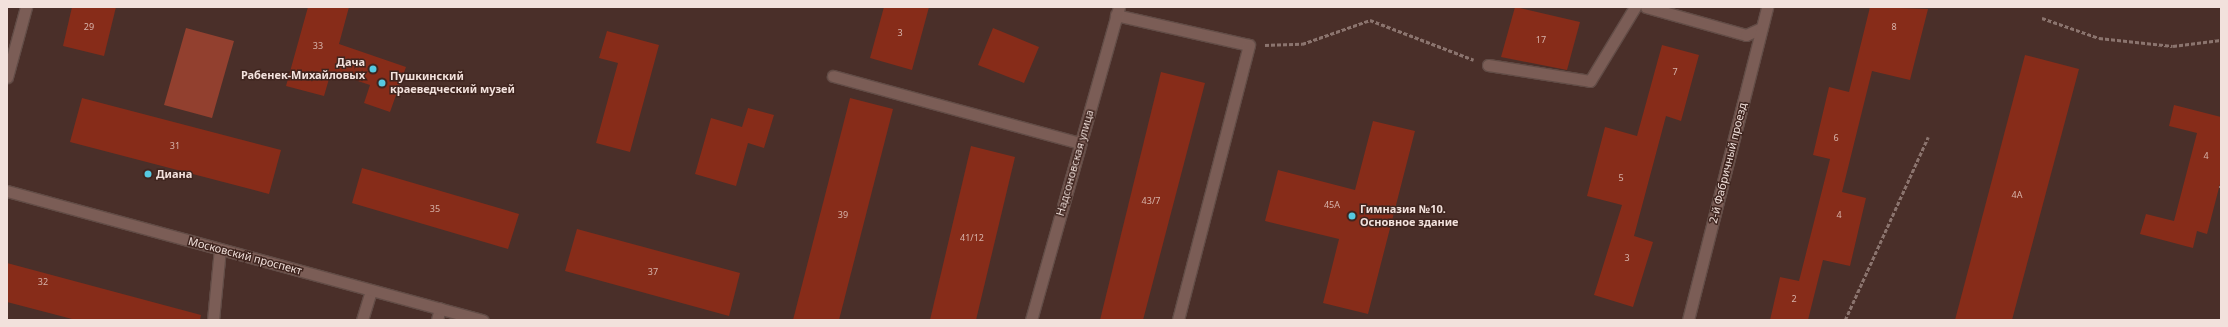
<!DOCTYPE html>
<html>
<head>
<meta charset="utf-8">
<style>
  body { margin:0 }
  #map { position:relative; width:2228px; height:327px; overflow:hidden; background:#4a2f29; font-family:"Noto Sans",sans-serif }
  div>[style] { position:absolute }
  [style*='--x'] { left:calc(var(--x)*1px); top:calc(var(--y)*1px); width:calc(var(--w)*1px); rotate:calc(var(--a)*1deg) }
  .green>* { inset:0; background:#92402f }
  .building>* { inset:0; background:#872c19 }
  .path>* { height:2.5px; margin-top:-1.25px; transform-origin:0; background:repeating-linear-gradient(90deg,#8b746e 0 4px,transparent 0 6px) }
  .roads { filter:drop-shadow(1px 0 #624c46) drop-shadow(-1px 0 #624c46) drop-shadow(0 1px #624c46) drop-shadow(0 -1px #624c46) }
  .service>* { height:11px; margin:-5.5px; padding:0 5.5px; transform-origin:5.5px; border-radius:5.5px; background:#7b5d56 }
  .minor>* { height:11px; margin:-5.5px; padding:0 5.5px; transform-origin:5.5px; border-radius:5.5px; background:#7b5d56 }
  .secondary>* { height:11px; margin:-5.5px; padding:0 5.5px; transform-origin:5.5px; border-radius:5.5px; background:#7b5d56 }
  .dots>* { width:11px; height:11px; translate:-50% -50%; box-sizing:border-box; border:2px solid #3f251f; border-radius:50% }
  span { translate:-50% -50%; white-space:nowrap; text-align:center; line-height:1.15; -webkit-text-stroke:3px #3f251f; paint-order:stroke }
  .number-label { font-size:9px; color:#d7b4ab }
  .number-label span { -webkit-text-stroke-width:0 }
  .poi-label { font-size:11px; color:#f2e1dc; font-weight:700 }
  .right { translate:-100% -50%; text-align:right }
  .left { translate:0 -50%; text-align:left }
  .street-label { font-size:11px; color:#f2e1dc }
  .frame { position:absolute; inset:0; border:8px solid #f2e1dc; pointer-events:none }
</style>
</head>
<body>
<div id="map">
  <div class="green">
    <div style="clip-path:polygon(186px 28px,234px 41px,212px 118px,164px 105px)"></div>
  </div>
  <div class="building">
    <div style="clip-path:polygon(72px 7px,116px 7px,104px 56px,63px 46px)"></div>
    <div style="clip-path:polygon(308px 7px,349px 7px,339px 44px,406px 67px,390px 112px,364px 103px,370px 85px,331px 72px,324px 96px,286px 86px)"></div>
    <div style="clip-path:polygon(884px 7px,929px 7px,912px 70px,870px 58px)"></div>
    <div style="clip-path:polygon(1515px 7px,1580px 22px,1567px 70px,1501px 57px)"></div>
    <div style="clip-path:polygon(1870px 7px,1928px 9px,1910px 80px,1872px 71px,1842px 192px,1866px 198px,1850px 266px,1823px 260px,1808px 320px,1770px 320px,1780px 277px,1799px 281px,1830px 159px,1813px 155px,1829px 87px,1849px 92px)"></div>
    <div style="clip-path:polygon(993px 28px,1039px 47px,1024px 83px,978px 65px)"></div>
    <div style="clip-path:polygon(607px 31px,659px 45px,630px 152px,596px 143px,618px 63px,599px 58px)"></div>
    <div style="clip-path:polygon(1662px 45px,1699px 55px,1681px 121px,1666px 116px,1634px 236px,1653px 242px,1633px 307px,1594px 295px,1622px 205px,1587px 196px,1605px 127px,1637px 136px)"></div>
    <div style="clip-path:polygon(2025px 55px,2079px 69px,2012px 320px,1955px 320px)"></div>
    <div style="clip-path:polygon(1161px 72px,1205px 83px,1143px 320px,1100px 320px)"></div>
    <div style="clip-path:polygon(82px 98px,281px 150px,269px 194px,70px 142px)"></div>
    <div style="clip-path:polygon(850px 98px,893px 109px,839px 320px,793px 320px)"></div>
    <div style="clip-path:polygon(2174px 105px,2221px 117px,2221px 180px,2207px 234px,2197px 231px,2193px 248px,2140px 234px,2146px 214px,2174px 221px,2197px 133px,2169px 126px)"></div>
    <div style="clip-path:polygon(748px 108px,774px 115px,764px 148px,748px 143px,736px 186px,695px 174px,711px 118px,742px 127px)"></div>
    <div style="clip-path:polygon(1373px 121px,1415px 131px,1368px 314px,1323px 303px,1339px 239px,1265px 221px,1278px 170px,1355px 190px)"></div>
    <div style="clip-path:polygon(971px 146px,1015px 157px,976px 320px,930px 320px)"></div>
    <div style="clip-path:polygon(362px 168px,519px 214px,508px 249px,352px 203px)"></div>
    <div style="clip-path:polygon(577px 229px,740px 273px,729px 316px,565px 271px)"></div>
    <div style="clip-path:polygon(7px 263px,201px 315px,200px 320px,76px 320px,7px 302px)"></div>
  </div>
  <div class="path">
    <div style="--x:2042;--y:18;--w:60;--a:19.3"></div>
    <div style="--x:2099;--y:38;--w:74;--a:6.2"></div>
    <div style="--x:2173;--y:46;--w:48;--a:-7.1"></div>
    <div style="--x:1265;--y:45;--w:37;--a:-2"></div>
    <div style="--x:1302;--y:44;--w:72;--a:-19.4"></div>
    <div style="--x:1370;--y:20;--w:111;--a:21"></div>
    <div style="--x:2219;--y:187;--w:2;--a:0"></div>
    <div style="--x:1845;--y:320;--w:201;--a:-65.6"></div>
  </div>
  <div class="roads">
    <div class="service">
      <div style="--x:1646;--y:7;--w:104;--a:15.6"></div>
      <div style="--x:1746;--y:35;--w:17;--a:-24"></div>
      <div style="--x:1116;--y:15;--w:136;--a:12.7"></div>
      <div style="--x:1249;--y:45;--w:284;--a:104.5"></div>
      <div style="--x:1488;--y:65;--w:103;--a:8.9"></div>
      <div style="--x:1590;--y:81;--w:87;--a:-58.7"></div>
      <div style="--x:833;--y:76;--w:256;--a:15.2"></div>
      <div style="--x:7;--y:77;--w:73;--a:-74.8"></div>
      <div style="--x:362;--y:320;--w:31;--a:-73"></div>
      <div style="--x:437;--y:320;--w:12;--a:-76"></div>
    </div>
    <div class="minor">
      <div style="--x:213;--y:320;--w:71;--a:-84.4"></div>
      <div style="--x:1031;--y:320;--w:325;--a:-74.3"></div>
      <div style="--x:1688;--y:320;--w:323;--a:-75.8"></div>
    </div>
    <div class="secondary">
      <div style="--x:7;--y:191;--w:493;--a:15.2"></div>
    </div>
  </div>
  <div class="dots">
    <div style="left:373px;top:69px;background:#56c9e1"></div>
    <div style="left:382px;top:83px;background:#56c9e1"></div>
    <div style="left:148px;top:174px;background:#56c9e1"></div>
    <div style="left:1352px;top:216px;background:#56c9e1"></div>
  </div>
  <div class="number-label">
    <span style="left:89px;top:27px">29</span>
    <span style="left:1894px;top:27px">8</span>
    <span style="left:900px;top:33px">3</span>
    <span style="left:1541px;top:40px">17</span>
    <span style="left:318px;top:46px">33</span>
    <span style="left:1675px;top:72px">7</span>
    <span style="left:1836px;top:138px">6</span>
    <span style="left:175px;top:146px">31</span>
    <span style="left:2206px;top:156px">4</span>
    <span style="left:1621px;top:178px">5</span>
    <span style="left:2017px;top:195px">4А</span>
    <span style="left:1151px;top:201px">43/7</span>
    <span style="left:1332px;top:205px">45А</span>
    <span style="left:435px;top:209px">35</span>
    <span style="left:843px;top:215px">39</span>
    <span style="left:1839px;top:215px">4</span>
    <span style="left:972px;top:238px">41/12</span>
    <span style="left:1627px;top:258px">3</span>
    <span style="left:653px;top:272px">37</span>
    <span style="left:43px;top:282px">32</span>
    <span style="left:1794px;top:299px">2</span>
  </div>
  <div class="poi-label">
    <span class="right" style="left:365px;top:69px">Дача<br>Рабенек-Михайловых</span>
    <span class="left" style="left:390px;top:83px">Пушкинский<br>краеведческий музей</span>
    <span class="left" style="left:156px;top:174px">Диана</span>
    <span class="left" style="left:1360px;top:216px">Гимназия №10.<br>Основное здание</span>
  </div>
  <div class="street-label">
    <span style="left:1075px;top:163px;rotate:-74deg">Надсоновская улица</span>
    <span style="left:1728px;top:163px;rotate:-76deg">2-й Фабричный проезд</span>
    <span style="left:245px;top:256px;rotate:15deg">Московский проспект</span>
  </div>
  <div class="frame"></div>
</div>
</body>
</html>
